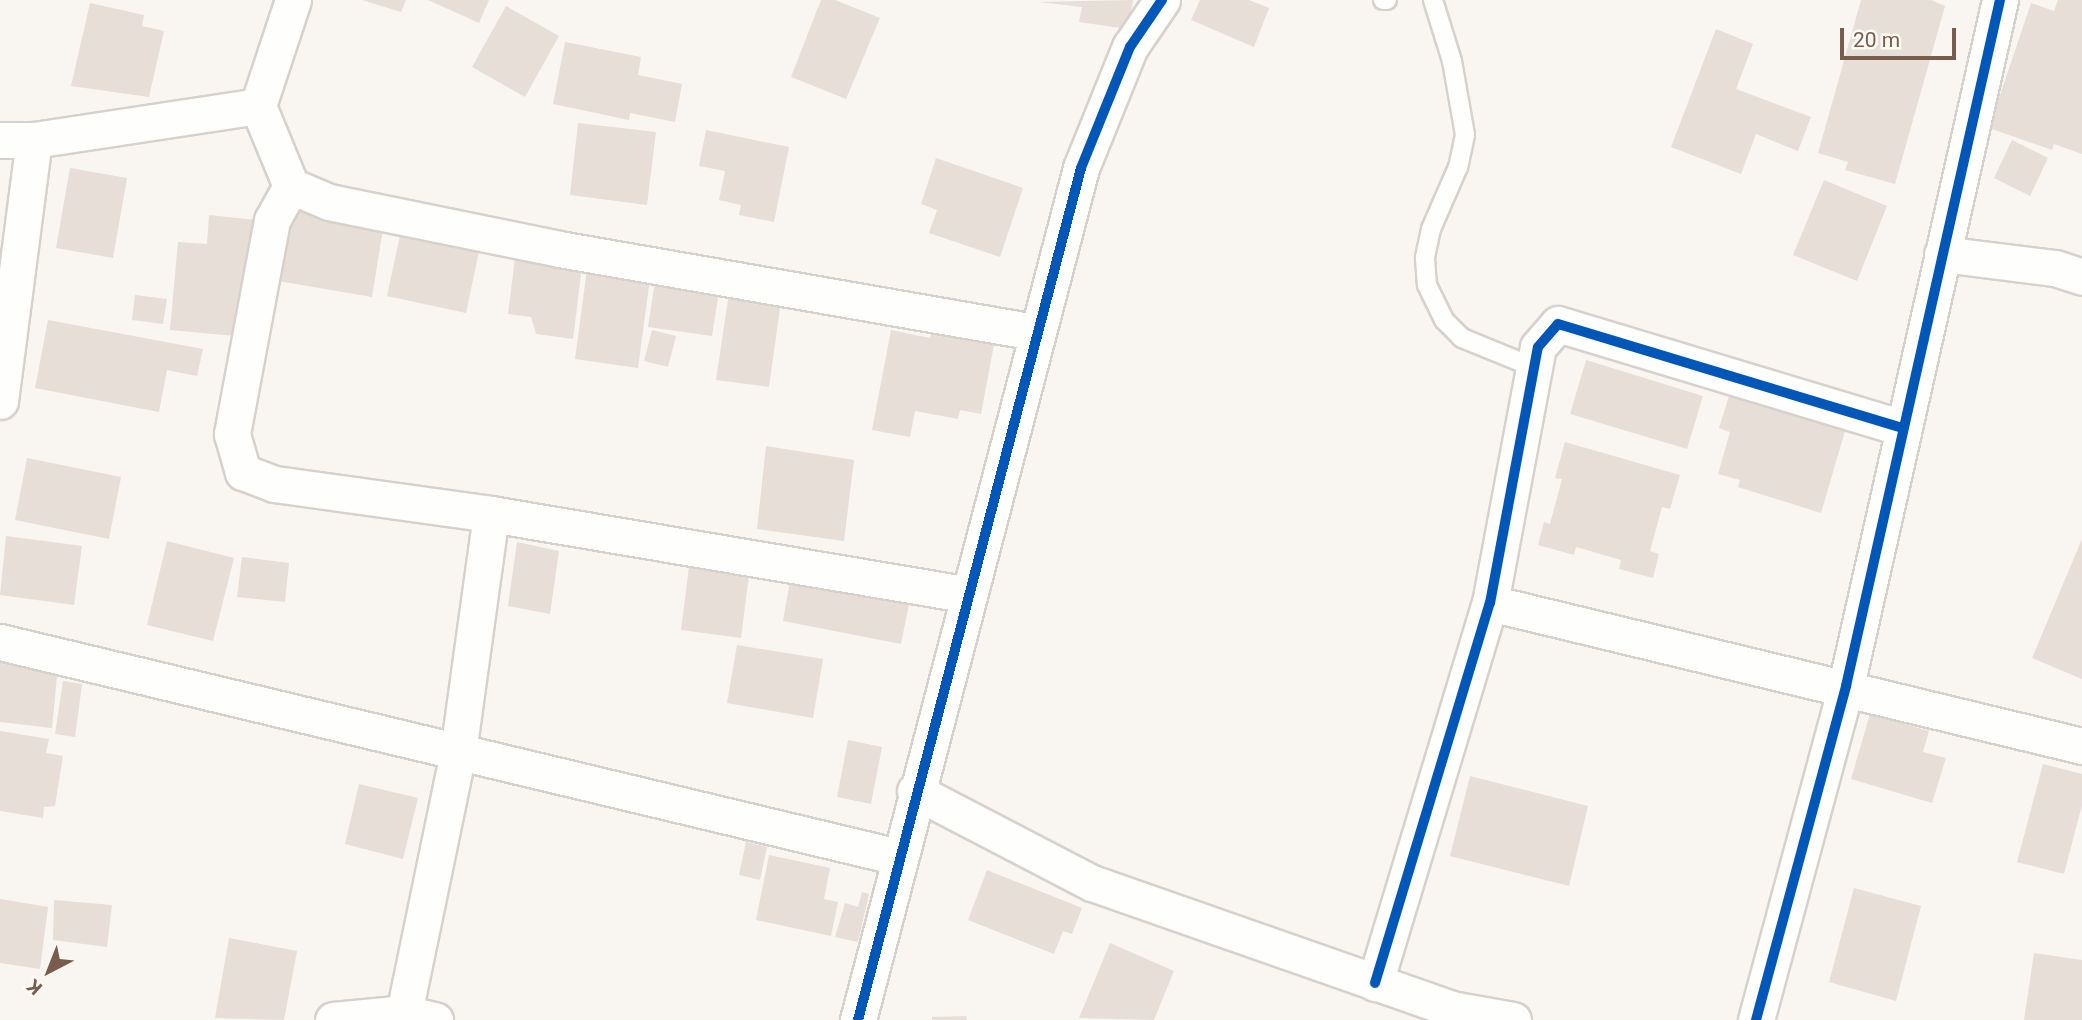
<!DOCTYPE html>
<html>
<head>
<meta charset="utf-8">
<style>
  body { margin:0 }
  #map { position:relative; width:2082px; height:1020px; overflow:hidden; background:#f9f5f0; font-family:Roboto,sans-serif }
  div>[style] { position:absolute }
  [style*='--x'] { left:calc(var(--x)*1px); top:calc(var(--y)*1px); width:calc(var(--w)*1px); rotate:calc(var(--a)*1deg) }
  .building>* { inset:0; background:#e6ded7 }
  .roads { filter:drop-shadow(2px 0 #d7d1cb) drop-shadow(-2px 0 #d7d1cb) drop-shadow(0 2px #d7d1cb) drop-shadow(0 -2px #d7d1cb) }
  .lane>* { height:18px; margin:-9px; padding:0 9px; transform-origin:9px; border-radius:9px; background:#fefefd }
  .street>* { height:35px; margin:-17.5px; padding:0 17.5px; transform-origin:17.5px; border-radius:17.5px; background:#fefefd }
  .cycleway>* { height:10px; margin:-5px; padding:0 5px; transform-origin:5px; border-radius:5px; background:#0057b8 }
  span { translate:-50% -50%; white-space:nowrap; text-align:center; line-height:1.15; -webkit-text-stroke:6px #fffaf3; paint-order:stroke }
  .north { position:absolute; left:14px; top:936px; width:70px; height:70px; -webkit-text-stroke:5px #fffaf3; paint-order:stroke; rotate:222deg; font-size:19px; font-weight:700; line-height:28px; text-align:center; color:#7a5c4d }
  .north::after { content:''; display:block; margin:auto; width:24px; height:32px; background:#7a5c4d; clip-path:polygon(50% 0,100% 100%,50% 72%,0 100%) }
  .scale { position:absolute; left:1840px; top:28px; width:116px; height:32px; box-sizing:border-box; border:4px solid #7a5c4d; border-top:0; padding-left:9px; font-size:21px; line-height:24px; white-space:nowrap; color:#7a5c4d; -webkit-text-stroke:5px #fffaf3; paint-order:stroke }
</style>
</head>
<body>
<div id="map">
  <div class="building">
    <div style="clip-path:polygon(362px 0,406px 0,401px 12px)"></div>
    <div style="clip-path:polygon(428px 0,489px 0,479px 23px)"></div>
    <div style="clip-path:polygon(821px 0,835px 0,880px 18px,846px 99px,791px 77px)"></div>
    <div style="clip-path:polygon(1133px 0,1128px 29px,1079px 22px,1082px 7px,1039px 2px)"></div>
    <div style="clip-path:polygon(1200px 0,1249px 0,1269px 8px,1254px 47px,1191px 20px)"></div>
    <div style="clip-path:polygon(1861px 0,1931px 0,1945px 6px,1895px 184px,1845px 170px,1848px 162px,1818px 153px)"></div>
    <div style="clip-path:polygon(2058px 0,2082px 0,2082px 154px,2054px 144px,2052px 150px,1989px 128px,2031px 3px,2054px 11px)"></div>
    <div style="clip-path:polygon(90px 3px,144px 15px,142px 26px,164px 31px,149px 97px,71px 86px)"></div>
    <div style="clip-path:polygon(506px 6px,559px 36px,525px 97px,472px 67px)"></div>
    <div style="clip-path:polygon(1716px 29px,1753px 44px,1736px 89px,1811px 117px,1798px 151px,1756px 134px,1741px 174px,1671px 147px)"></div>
    <div style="clip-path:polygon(565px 42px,641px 57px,638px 75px,682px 84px,675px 122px,630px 113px,629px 120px,553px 104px)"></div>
    <div style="clip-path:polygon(578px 123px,656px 132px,647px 205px,570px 195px)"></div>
    <div style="clip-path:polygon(706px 130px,789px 147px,774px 222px,739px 215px,741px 205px,719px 200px,725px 171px,699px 166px)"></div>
    <div style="clip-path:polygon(2012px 140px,2048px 158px,2030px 196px,1994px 178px)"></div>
    <div style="clip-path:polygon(936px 158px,1023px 188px,1000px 257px,929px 233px,937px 210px,921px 204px)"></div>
    <div style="clip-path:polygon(70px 168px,127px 178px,113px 258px,56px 248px)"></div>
    <div style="clip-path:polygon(1824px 180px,1887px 206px,1857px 281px,1793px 255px)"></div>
    <div style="clip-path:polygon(290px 208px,384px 223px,372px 297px,278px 281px)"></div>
    <div style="clip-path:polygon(209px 215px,256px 220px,246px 337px,170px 330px,178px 242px,207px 244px)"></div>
    <div style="clip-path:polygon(402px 226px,481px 242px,466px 313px,387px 296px)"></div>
    <div style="clip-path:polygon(516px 250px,583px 258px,573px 339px,536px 334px,531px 317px,508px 314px)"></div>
    <div style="clip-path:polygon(588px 262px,651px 271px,638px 368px,575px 359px)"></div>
    <div style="clip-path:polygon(657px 269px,721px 279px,712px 336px,648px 327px)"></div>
    <div style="clip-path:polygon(729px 293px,781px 301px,769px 387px,716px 380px)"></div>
    <div style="clip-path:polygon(135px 295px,167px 299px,163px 324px,132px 320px)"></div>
    <div style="clip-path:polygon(48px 320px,203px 349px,197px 376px,167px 370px,159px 412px,35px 388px)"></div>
    <div style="clip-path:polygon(933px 322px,996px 334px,981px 414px,960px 410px,958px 419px,915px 411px,910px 437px,872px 430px,891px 330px,930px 338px)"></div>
    <div style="clip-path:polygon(652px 330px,676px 336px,668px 367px,644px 361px)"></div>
    <div style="clip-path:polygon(1586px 360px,1703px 396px,1687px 449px,1570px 414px)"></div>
    <div style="clip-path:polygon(1729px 396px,1845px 431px,1821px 513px,1738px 487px,1740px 480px,1718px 474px,1730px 432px,1719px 428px)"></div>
    <div style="clip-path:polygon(1565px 442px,1680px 475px,1670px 509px,1662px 507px,1650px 551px,1659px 554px,1653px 578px,1619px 569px,1621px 560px,1576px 547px,1574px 555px,1538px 545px,1544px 522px,1550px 524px,1562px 479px,1555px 478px)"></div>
    <div style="clip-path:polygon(766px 446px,854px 460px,844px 541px,757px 529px)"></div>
    <div style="clip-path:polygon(27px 458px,121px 477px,109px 539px,15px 520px)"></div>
    <div style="clip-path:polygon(6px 536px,82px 546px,74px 605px,0 595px)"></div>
    <div style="clip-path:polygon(2082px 539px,2082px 679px,2032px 658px)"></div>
    <div style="clip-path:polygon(167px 541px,234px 558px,213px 641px,147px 625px)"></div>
    <div style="clip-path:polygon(517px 542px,559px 551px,550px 614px,508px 606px)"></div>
    <div style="clip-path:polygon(242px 557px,289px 563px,285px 602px,237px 597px)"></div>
    <div style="clip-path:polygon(690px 559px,750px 567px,741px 638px,681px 630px)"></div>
    <div style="clip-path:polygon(791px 575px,910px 599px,901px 644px,783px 621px)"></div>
    <div style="clip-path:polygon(737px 645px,823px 659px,813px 718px,727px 703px)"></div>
    <div style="clip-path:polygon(0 660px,58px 666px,52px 728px,0 722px)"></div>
    <div style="clip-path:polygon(63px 681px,82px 684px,75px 737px,55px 734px)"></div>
    <div style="clip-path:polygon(1870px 714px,1929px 731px,1923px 752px,1946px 758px,1932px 803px,1851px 779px)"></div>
    <div style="clip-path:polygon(0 731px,49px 739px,46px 753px,63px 756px,55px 806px,44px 807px,43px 818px,0 811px)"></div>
    <div style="clip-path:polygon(848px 740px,882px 747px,871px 804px,837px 797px)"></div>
    <div style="clip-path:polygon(2043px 764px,2082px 774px,2082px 805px,2064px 874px,2017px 862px)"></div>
    <div style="clip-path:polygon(1470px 776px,1588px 806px,1569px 886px,1450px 856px)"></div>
    <div style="clip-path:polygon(359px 784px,418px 798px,403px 859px,345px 844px)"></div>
    <div style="clip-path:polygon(746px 842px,767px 847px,760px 880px,739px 875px)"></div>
    <div style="clip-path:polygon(769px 855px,830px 868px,824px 899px,838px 902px,831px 936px,756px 920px)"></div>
    <div style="clip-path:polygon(987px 870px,1082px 908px,1072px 934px,1063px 931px,1054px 954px,968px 920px)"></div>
    <div style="clip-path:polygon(1854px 888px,1921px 906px,1896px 1001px,1829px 982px)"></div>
    <div style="clip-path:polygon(862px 892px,869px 894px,858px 942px,835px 937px,845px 903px,858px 907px)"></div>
    <div style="clip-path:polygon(0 899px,48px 907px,40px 969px,0 963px)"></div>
    <div style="clip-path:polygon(54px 900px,112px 905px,107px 947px,53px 940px)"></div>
    <div style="clip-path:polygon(229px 938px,297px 951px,284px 1020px,215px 1018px)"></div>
    <div style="clip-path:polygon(1110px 943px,1174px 971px,1154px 1020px,1079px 1018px)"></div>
    <div style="clip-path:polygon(2034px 953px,2082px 960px,2082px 1020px,2024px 1020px)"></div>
    <div style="clip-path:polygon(966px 1016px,967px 1020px,932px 1020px,932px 1017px)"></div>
  </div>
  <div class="roads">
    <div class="lane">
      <div style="--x:1383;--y:0;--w:4;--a:0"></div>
      <div style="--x:1433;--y:0;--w:64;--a:72.7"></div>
      <div style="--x:1452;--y:61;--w:75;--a:80"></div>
      <div style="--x:1465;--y:135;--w:33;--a:102"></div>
      <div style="--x:1458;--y:167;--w:68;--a:113.5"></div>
      <div style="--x:1431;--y:229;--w:30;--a:102"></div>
      <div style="--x:1425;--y:258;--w:27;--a:86"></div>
      <div style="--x:1427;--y:285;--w:39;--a:64"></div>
      <div style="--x:1444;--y:320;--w:25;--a:45"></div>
      <div style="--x:1462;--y:338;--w:77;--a:22.2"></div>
    </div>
    <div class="street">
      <div style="--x:293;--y:0;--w:112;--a:108.3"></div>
      <div style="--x:258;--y:106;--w:87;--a:67.6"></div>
      <div style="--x:291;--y:186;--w:41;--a:22.8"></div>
      <div style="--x:329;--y:202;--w:235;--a:11.5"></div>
      <div style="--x:559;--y:249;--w:484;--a:9.9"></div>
      <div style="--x:0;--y:140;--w:34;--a:0"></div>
      <div style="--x:34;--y:140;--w:227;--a:-8.6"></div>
      <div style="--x:291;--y:186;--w:39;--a:119"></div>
      <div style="--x:272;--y:220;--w:218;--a:100.6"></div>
      <div style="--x:232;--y:434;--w:40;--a:74"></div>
      <div style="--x:243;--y:472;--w:34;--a:21"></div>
      <div style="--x:275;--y:484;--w:218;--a:7.9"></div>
      <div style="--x:491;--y:514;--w:482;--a:9.6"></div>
      <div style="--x:1942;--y:254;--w:114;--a:7.1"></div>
      <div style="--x:2055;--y:268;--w:28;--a:18"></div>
      <div style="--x:0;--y:401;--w:263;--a:-82.6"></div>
      <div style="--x:1490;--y:603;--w:609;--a:13.58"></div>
      <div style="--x:0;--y:642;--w:923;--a:13.46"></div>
      <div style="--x:915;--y:791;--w:199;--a:27.5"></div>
      <div style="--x:1092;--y:883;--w:380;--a:19.3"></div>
      <div style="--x:1451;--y:1009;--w:63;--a:10.1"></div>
      <div style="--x:1375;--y:983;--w:397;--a:-73.2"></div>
      <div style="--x:1490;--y:603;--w:260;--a:-79.4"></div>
      <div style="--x:1538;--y:347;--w:30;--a:-49"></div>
      <div style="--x:1558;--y:324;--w:360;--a:16.8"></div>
      <div style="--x:404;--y:1013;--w:267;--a:-78.3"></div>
      <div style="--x:458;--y:752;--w:240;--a:-82.1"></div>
      <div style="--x:333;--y:1020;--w:71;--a:-5.6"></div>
      <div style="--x:404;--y:1013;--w:32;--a:13"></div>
      <div style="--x:858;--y:1020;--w:881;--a:-75.33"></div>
      <div style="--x:1081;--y:168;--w:131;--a:-68"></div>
      <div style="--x:1130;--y:47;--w:57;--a:-55.8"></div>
      <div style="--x:1756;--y:1020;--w:346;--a:-74.9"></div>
      <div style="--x:1846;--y:686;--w:703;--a:-77.35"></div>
    </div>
  </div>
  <div class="cycleway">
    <div style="--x:1375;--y:983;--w:397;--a:-73.2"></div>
    <div style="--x:1490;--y:603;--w:260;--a:-79.4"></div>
    <div style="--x:1538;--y:347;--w:30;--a:-49"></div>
    <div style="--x:1558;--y:324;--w:360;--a:16.8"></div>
    <div style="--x:858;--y:1020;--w:881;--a:-75.33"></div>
    <div style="--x:1081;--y:168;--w:131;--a:-68"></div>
    <div style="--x:1130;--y:47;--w:57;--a:-55.8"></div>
    <div style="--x:1756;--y:1020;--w:346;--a:-74.9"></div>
    <div style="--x:1846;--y:686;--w:703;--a:-77.35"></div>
  </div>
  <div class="north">K</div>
  <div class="scale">20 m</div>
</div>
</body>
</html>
